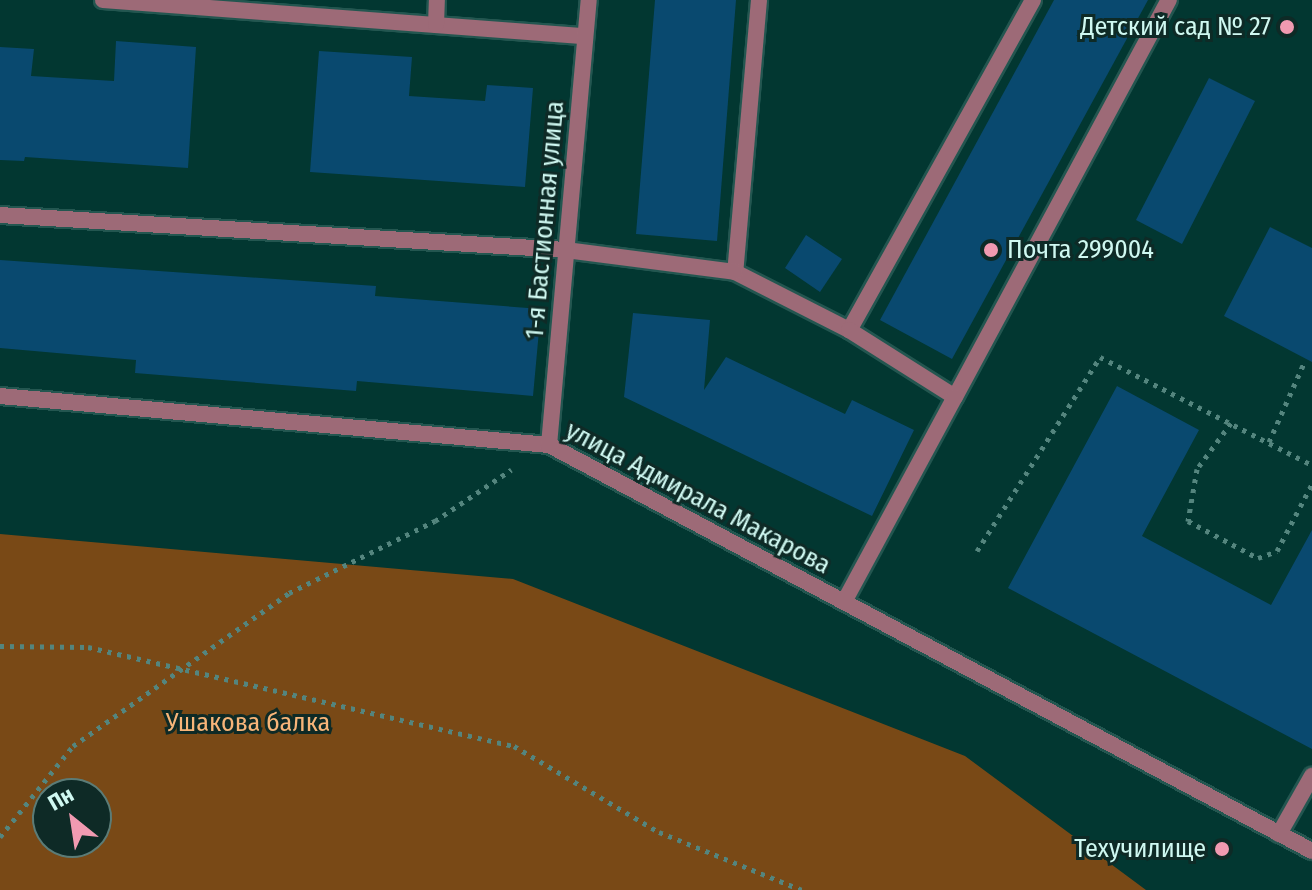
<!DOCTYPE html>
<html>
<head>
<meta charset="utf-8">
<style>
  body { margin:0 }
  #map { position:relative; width:1312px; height:890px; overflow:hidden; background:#023731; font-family:"Fira Sans Condensed",sans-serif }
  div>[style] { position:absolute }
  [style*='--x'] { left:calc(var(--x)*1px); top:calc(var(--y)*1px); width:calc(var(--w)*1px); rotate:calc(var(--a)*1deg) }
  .green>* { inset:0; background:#794916 }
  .building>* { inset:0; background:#09496f }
  .path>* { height:5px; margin-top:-2.5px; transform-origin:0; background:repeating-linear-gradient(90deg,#54857e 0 4px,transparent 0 10px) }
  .roads { filter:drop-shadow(2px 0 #235650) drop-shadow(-2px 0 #235650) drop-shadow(0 2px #235650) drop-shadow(0 -2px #235650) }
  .service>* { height:16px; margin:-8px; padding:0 8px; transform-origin:8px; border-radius:8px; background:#9d6a77 }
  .minor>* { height:16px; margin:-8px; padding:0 8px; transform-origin:8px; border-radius:8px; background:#9d6a77 }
  .dots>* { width:22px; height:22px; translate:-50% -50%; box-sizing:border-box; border:4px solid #0e2a26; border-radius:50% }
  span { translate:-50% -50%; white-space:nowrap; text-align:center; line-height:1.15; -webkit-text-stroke:6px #0e2a26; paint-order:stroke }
  .poi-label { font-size:26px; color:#cff8f1 }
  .right { translate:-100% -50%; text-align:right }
  .left { translate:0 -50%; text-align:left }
  .street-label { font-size:26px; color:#cff8f1 }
  .park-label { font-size:26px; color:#f7b579 }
  .north { position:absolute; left:32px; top:778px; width:80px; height:80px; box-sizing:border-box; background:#0e2a26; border:2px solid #5b7c77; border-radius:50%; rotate:330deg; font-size:22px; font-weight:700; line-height:32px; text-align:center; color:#cff8f1 }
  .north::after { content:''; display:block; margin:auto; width:28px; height:36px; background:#f19ab1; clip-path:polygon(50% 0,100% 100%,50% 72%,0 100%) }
</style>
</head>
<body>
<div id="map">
  <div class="green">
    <div style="clip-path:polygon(evenodd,0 534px,513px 579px,965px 756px,1146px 890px,0 890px,0 534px,96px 794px,96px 842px,48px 842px,48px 794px,96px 794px)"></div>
  </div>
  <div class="building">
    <div style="clip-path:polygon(655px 0,736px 0,717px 241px,636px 234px)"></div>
    <div style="clip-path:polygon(1054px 0,1148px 0,952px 359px,880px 320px)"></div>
    <div style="clip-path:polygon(116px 41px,196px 47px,188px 168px,25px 157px,24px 161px,0 160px,0 47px,34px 49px,31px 76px,114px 81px)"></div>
    <div style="clip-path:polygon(319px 51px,412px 57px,409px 96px,485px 101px,487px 85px,533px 88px,525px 187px,310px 172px)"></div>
    <div style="clip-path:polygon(1209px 78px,1255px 101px,1182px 244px,1136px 220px)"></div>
    <div style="clip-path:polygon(1270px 227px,1312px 248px,1312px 362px,1224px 316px)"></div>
    <div style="clip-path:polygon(806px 235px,842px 259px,820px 292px,785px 268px)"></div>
    <div style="clip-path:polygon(0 260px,376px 286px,375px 296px,541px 309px,533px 396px,357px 381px,356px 391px,135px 373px,136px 360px,0 348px)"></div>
    <div style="clip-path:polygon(633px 313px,710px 320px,704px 390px,726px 357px,845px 414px,852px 400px,914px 430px,872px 516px,624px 397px)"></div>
    <div style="clip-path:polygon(1117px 386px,1199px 430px,1142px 536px,1271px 605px,1312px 530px,1312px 749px,1008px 588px)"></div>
  </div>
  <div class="path">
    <div style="--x:1231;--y:423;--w:57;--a:126.5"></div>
    <div style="--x:1197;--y:469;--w:53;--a:99.8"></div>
    <div style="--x:1188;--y:521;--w:79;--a:27.9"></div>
    <div style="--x:1258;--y:558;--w:20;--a:-20"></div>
    <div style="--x:1277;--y:551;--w:76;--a:-62.4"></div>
    <div style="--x:1269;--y:442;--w:86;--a:-66.1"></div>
    <div style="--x:977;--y:551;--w:230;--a:-57.6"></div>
    <div style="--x:1100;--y:357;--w:238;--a:27"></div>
    <div style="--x:0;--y:646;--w:88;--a:0.7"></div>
    <div style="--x:88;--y:647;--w:437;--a:13.1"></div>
    <div style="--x:514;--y:746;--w:169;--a:30.7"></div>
    <div style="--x:659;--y:832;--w:154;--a:22.1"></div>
    <div style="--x:0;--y:837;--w:117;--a:-51.3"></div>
    <div style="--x:73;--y:746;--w:265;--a:-35.3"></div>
    <div style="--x:289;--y:593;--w:163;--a:-26.3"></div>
    <div style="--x:435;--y:521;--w:92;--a:-33.9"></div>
  </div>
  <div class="roads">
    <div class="service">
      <div style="--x:103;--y:0;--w:483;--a:4.3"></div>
      <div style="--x:759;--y:0;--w:273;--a:95"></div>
      <div style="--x:735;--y:272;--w:128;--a:27"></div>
      <div style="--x:1033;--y:0;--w:378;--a:119.1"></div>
      <div style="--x:849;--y:330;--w:125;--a:32.3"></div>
      <div style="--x:955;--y:397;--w:451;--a:-61.7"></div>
      <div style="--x:436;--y:25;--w:25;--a:-88"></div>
      <div style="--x:0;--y:215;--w:567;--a:3.54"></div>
      <div style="--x:566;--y:250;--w:170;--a:7.4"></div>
      <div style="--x:844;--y:602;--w:233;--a:-61.6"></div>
      <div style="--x:1279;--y:834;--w:67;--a:-60.4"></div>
    </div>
    <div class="minor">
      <div style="--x:0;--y:396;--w:551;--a:5.1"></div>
      <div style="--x:549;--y:445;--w:864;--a:28.02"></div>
      <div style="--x:549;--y:445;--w:447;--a:-84.9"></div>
    </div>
  </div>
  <div class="dots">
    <div style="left:1287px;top:27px;background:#f19ab1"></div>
    <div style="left:991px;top:250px;background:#f19ab1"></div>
    <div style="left:1222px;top:849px;background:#f19ab1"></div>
  </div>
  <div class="poi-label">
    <span class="right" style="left:1271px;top:27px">Детский сад № 27</span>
    <span class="left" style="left:1007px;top:250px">Почта 299004</span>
    <span class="right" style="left:1206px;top:849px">Техучилище</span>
  </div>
  <div class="street-label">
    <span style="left:545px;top:220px;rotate:-85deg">1-я Бастионная улица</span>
    <span style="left:698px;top:498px;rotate:28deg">улица Адмирала Макарова</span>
  </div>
  <div class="park-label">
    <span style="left:248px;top:723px">Ушакова балка</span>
  </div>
  <div class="north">Пн</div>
</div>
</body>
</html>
